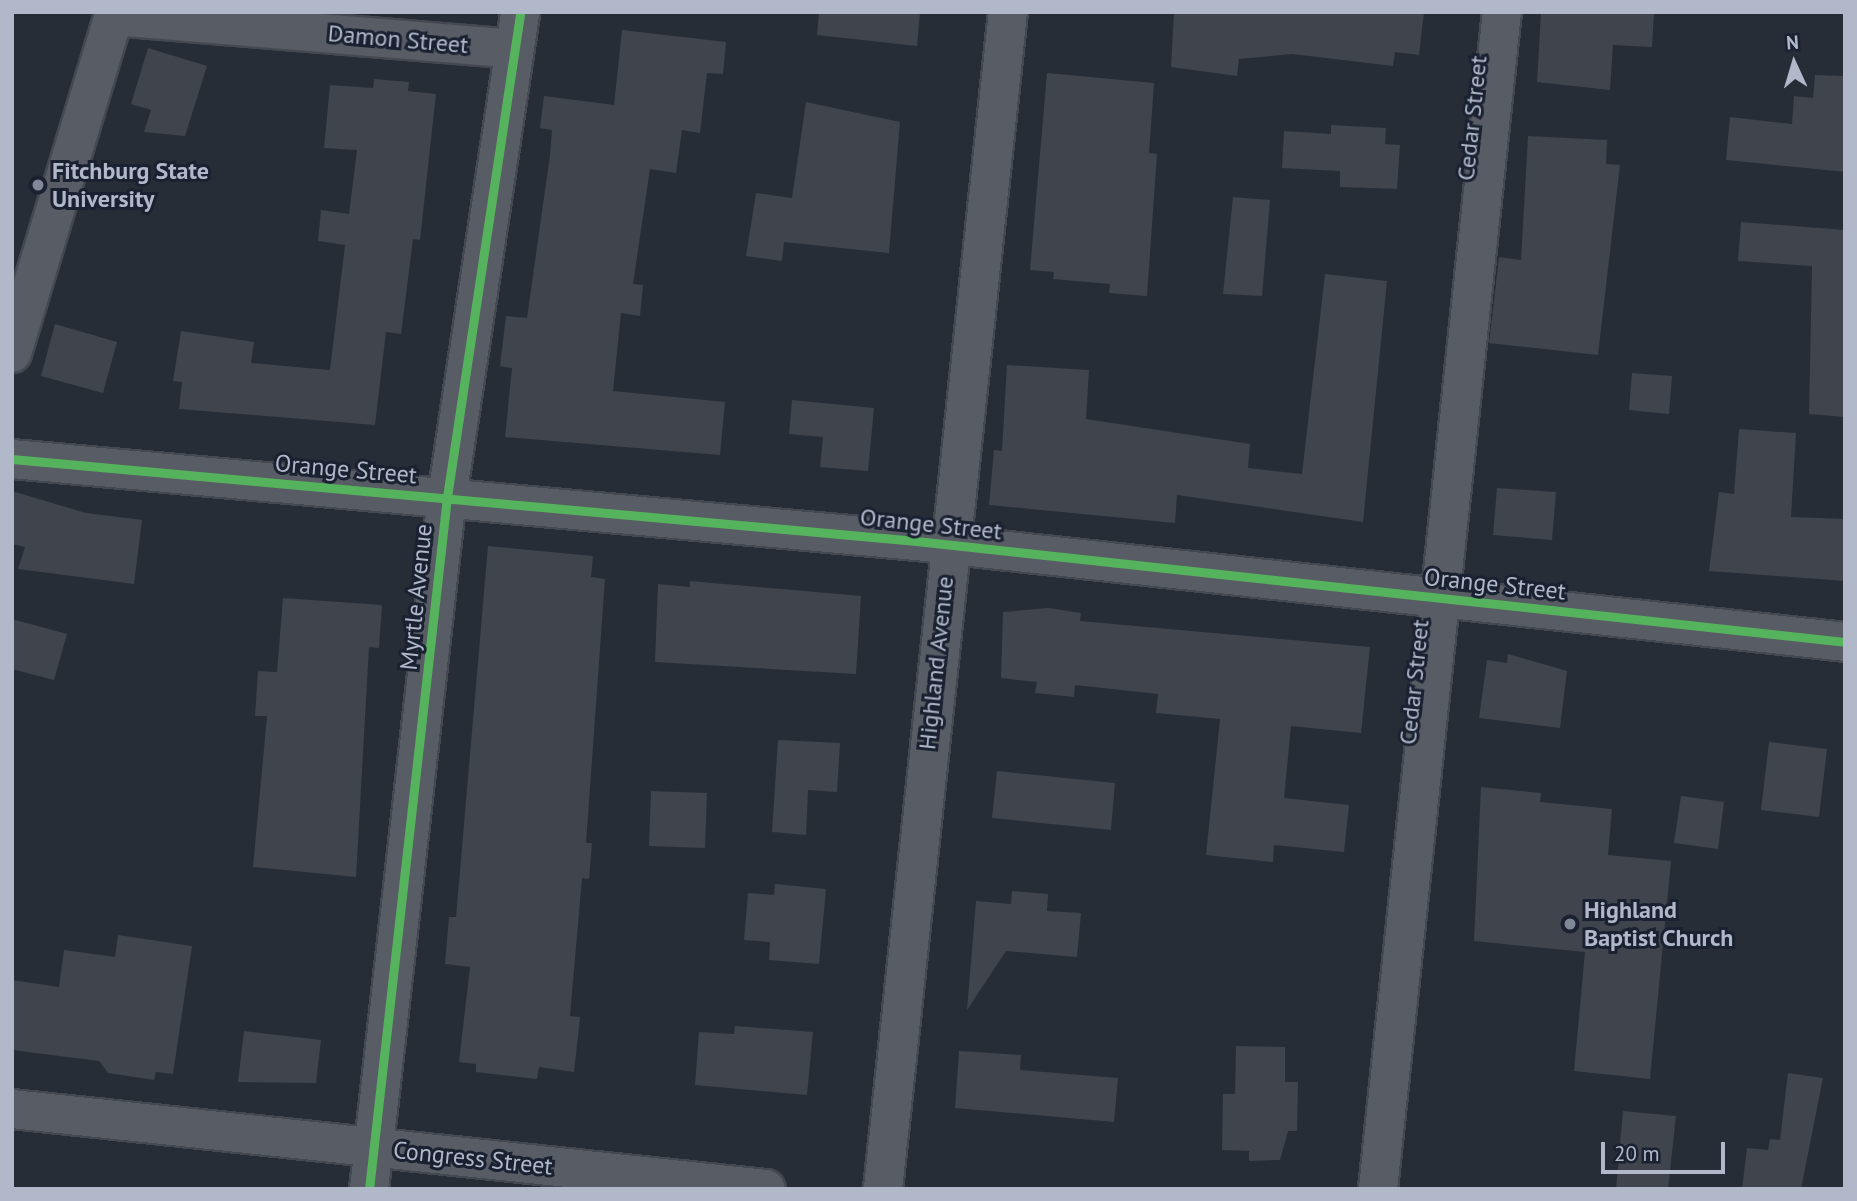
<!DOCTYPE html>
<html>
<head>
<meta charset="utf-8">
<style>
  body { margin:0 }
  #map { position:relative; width:1857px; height:1201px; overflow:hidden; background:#272d37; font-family:"PT Sans",sans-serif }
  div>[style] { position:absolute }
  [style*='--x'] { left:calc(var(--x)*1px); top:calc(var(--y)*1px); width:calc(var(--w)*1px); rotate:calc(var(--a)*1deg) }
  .building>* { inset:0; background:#3f444d }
  .roads { filter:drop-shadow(2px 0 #444850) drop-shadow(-2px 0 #444850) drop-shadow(0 2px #444850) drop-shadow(0 -2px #444850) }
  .minor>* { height:38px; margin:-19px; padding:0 19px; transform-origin:19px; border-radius:19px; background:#585c64 }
  .cycleway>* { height:9px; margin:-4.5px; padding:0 4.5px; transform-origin:4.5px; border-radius:4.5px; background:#56b35d }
  .dots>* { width:19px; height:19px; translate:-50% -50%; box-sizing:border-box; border:4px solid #1a2232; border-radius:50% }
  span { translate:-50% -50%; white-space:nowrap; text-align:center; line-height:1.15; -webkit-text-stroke:6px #1a2232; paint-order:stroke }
  .street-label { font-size:24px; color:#b0b8c9 }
  .poi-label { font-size:24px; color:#b0b8c9; font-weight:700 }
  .left { translate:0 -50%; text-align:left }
  .frame { position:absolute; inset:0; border:14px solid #b0b8c9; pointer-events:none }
  .north { position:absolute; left:1759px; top:28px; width:70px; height:70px; -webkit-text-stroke:5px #1a2232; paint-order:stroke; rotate:356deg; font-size:19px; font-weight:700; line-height:28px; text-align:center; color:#b0b8c9 }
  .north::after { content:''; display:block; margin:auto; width:24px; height:32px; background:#b0b8c9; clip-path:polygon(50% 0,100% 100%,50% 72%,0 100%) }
  .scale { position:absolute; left:1601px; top:1142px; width:124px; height:32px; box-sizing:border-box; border:4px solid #b0b8c9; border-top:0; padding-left:9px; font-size:21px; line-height:24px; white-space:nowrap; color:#b0b8c9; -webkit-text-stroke:5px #1a2232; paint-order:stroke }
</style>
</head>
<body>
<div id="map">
  <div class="building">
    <div style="clip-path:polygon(819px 12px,920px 12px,917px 46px,817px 35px)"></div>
    <div style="clip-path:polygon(1174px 12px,1424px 12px,1419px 55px,1395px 52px,1393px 66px,1292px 54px,1239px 59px,1237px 76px,1171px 67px)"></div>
    <div style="clip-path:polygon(1541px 12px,1654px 12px,1652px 47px,1613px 45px,1610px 90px,1537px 82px)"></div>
    <div style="clip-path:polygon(622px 30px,726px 42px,723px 74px,707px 73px,700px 133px,682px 130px,676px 173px,650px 169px,633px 284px,643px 285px,640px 316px,621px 313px,613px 391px,725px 402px,720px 455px,505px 437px,512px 368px,500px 366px,506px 316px,527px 318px,550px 155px,552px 130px,540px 128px,544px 96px,614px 105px)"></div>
    <div style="clip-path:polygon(148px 48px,207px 66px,185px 136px,144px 132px,151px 110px,131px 104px)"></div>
    <div style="clip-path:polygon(1047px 73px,1154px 83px,1149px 153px,1157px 154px,1147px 296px,1109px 293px,1110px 284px,1053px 279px,1054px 272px,1030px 270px)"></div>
    <div style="clip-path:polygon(1815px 75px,1845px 76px,1845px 172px,1726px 160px,1730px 117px,1792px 124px,1794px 96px,1813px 98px)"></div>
    <div style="clip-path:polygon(374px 79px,409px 82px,408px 91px,436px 94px,420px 240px,413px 239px,401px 334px,386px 332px,375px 425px,179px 409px,182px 382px,173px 381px,181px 331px,254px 342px,251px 363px,330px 370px,345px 245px,318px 241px,321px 210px,349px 214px,357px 150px,324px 148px,330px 85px,373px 88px)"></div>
    <div style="clip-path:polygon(806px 102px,900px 122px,889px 253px,784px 242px,782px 261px,746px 256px,756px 193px,792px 198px)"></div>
    <div style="clip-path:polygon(1331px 125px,1386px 128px,1385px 144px,1400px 145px,1397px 189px,1340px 187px,1340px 171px,1282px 168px,1284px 131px,1331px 134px)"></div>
    <div style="clip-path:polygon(1528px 136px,1607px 140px,1606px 164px,1620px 165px,1598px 355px,1489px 343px,1499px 257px,1521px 260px)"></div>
    <div style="clip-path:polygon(1233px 197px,1270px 200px,1262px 296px,1223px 294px)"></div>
    <div style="clip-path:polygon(1741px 222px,1845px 230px,1845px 417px,1809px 414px,1812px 266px,1738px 261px)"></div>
    <div style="clip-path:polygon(1325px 274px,1387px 281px,1363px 522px,1177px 495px,1175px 523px,989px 505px,994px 450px,1002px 451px,1007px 365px,1089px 370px,1086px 419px,1250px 444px,1248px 468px,1302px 474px)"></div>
    <div style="clip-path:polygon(55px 324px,117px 342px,103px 393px,41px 376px)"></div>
    <div style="clip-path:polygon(1632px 373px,1672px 376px,1669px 414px,1629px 410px)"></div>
    <div style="clip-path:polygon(792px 400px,874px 408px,868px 471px,820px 467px,823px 437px,789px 434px)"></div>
    <div style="clip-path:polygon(1739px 429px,1796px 433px,1791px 517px,1845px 519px,1845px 581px,1709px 571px,1719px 492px,1734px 494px)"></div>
    <div style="clip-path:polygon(1497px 488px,1556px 492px,1552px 540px,1493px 535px)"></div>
    <div style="clip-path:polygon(12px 491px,86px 513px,142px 520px,134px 584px,18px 569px,25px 547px,12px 544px)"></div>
    <div style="clip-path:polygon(488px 546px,593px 556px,591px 577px,605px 579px,586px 843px,592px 843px,589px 879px,582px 878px,570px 1016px,580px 1017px,574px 1072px,539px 1067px,537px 1079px,476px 1072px,476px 1064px,459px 1062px,470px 967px,445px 964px,449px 917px,456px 917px)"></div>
    <div style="clip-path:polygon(690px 581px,861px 596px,856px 674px,655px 662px,658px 584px,690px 587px)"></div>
    <div style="clip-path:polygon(283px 598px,382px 605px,379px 648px,369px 647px,356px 877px,253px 867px,267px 716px,255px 716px,258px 671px,277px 672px)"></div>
    <div style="clip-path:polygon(1048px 608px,1081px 613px,1080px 621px,1370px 647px,1361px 733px,1291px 726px,1284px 798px,1349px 805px,1344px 852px,1274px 845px,1273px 862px,1206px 855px,1220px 719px,1156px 713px,1158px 694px,1075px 685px,1074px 697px,1035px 693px,1037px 682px,1001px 678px,1003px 612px)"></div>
    <div style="clip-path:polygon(12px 619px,67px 634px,54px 680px,12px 669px)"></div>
    <div style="clip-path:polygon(1508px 654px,1567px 671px,1560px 728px,1479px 718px,1487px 660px,1507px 663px)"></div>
    <div style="clip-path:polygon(778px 740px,840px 743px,837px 792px,808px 790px,806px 835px,772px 832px)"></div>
    <div style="clip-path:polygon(1769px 742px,1827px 749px,1819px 817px,1761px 810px)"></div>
    <div style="clip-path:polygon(997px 771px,1115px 783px,1111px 830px,992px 818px)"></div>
    <div style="clip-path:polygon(1481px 787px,1541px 793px,1540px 802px,1612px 809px,1608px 855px,1671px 861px,1650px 1079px,1574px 1071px,1585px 952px,1474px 941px)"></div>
    <div style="clip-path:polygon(651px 791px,707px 793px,705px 848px,649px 846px)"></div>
    <div style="clip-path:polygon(1681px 796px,1724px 802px,1718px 849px,1674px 843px)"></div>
    <div style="clip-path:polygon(775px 884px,826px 889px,819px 964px,769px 960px,770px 942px,744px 940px,748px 893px,774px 895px)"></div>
    <div style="clip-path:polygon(1012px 891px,1048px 894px,1047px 911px,1081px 913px,1077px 957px,1006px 951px,967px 1010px,976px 901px,1011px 904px)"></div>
    <div style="clip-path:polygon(118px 935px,192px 946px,173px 1074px,156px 1072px,154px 1080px,108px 1073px,99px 1061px,12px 1050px,12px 980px,59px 987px,64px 950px,115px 957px)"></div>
    <div style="clip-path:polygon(735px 1026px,813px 1032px,807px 1095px,695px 1085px,699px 1032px,734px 1034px)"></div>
    <div style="clip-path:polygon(244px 1031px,321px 1040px,316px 1083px,238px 1082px)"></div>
    <div style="clip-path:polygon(1236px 1046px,1285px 1047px,1285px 1082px,1298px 1082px,1297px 1131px,1288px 1131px,1280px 1160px,1249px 1161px,1249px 1151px,1222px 1150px,1223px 1094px,1235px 1094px)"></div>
    <div style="clip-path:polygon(959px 1051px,1021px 1055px,1020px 1070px,1118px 1078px,1114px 1122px,955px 1108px)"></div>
    <div style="clip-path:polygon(1788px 1073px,1823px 1078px,1801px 1189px,1742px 1189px,1747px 1148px,1768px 1150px,1770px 1139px,1780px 1140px)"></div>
    <div style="clip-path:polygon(1623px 1111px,1676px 1116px,1668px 1189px,1616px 1189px)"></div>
  </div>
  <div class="roads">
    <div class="minor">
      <div style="--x:115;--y:16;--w:400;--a:4.7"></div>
      <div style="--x:12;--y:353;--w:356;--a:-73.2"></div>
      <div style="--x:12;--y:459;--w:908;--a:5.18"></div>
      <div style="--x:916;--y:541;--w:934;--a:6.2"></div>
      <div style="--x:12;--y:1109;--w:758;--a:6.06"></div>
      <div style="--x:369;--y:1189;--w:696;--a:-83.57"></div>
      <div style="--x:447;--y:497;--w:490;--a:-81.4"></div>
      <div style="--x:883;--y:1189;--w:1184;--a:-83.94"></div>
      <div style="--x:1378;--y:1189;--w:1184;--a:-83.99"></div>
    </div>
  </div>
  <div class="cycleway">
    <div style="--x:12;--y:459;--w:908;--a:5.18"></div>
    <div style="--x:916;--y:541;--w:934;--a:6.2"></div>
    <div style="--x:369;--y:1189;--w:696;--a:-83.57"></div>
    <div style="--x:447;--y:497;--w:490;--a:-81.4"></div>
  </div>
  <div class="dots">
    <div style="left:38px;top:185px;background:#808796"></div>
    <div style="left:1570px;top:924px;background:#808796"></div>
  </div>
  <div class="street-label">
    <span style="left:398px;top:39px;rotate:5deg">Damon Street</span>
    <span style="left:1472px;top:118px;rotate:-84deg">Cedar Street</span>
    <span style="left:346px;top:469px;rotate:5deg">Orange Street</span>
    <span style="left:931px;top:524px;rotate:6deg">Orange Street</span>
    <span style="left:1495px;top:584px;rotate:6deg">Orange Street</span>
    <span style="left:416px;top:597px;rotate:-84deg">Myrtle Avenue</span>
    <span style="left:936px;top:663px;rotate:-84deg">Highland Avenue</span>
    <span style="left:1414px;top:682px;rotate:-84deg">Cedar Street</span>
    <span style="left:473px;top:1158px;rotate:6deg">Congress Street</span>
  </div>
  <div class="poi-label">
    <span class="left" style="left:52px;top:185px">Fitchburg State<br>University</span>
    <span class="left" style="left:1584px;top:924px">Highland<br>Baptist Church</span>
  </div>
  <div class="frame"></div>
  <div class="north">N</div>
  <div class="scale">20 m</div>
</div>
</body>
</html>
